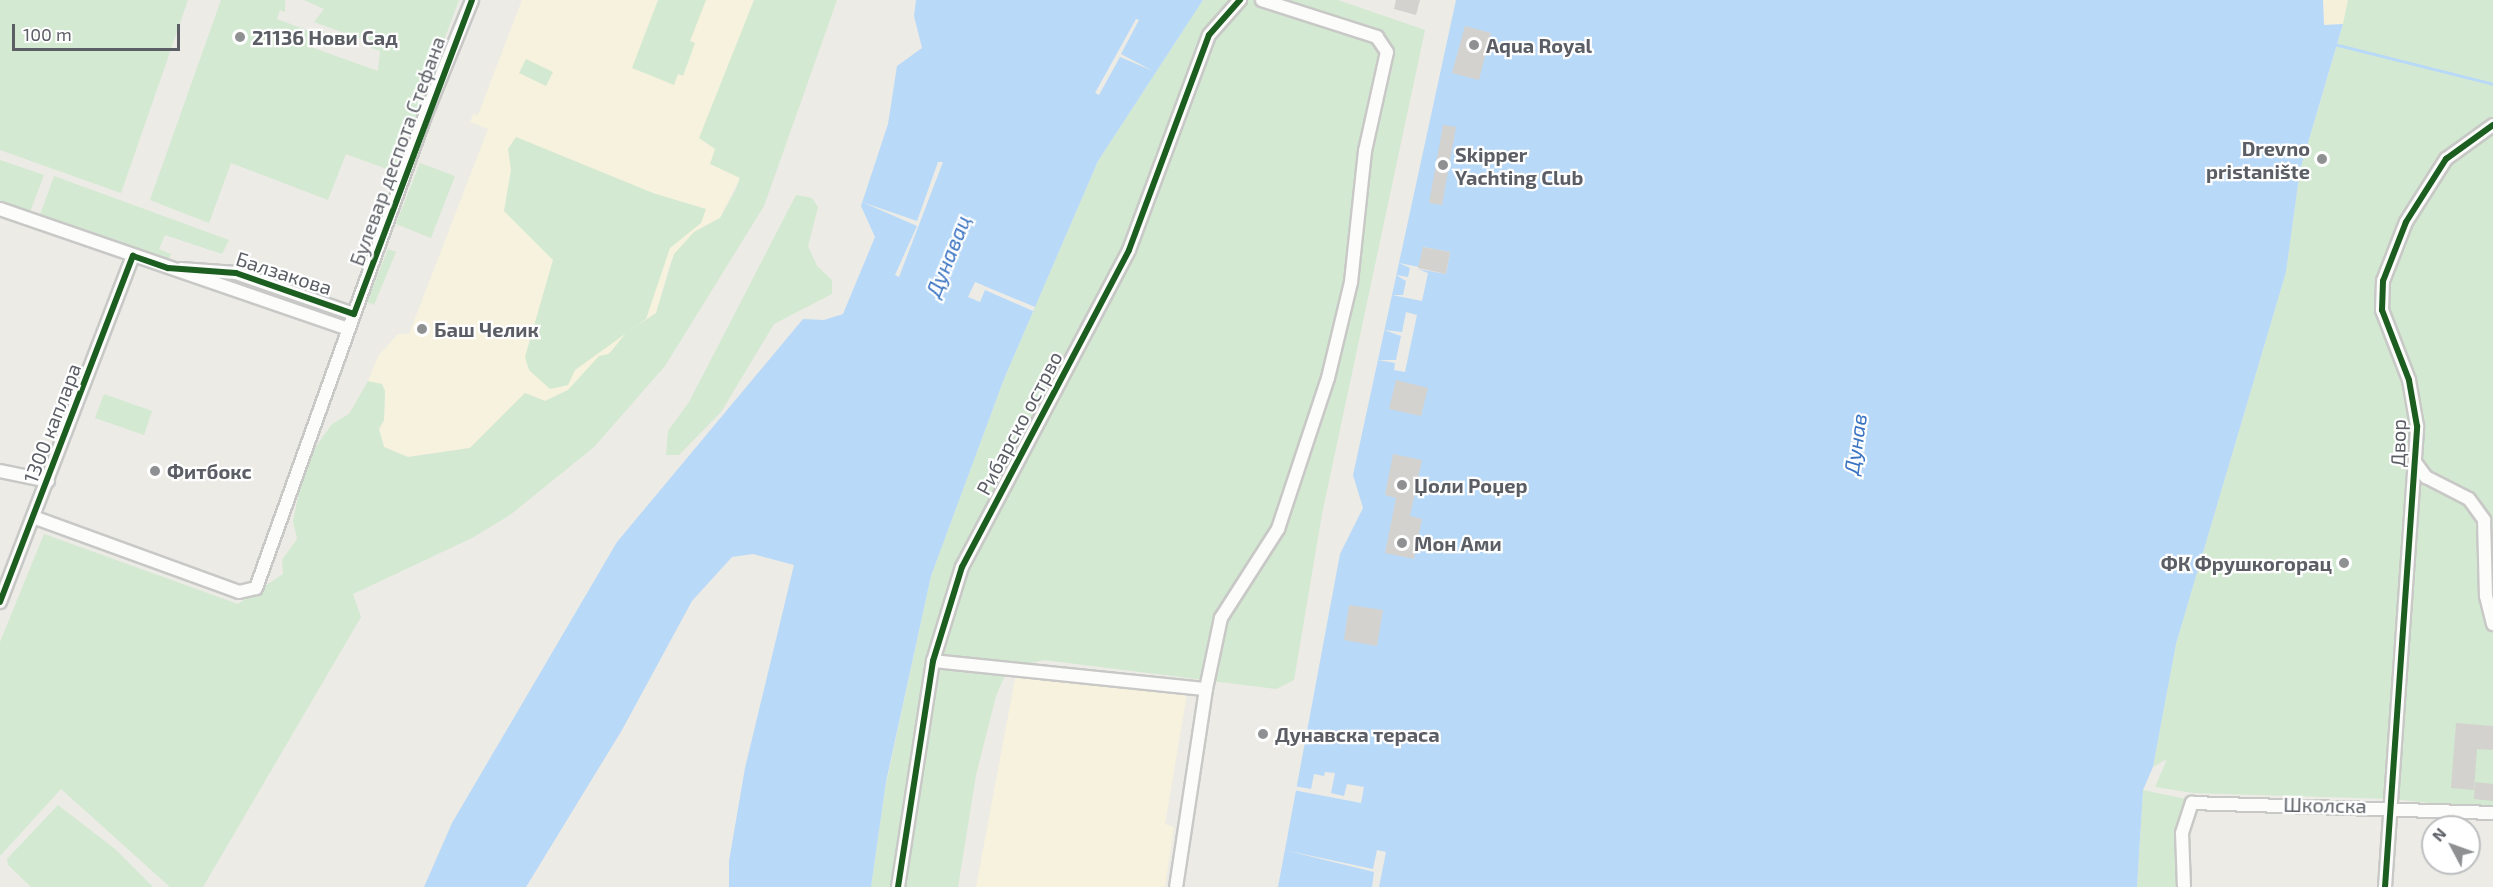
<!DOCTYPE html>
<html>
<head>
<meta charset="utf-8">
<style>
  body { margin:0 }
  #map { position:relative; width:2493px; height:887px; overflow:hidden; background:#ecebe6; font-family:"Exo 2",sans-serif }
  div>[style] { position:absolute }
  [style*='--x'] { left:calc(var(--x)*1px); top:calc(var(--y)*1px); width:calc(var(--w)*1px); rotate:calc(var(--a)*1deg) }
  .commercial>* { inset:0; background:#f6f2de }
  .green>* { inset:0; background:#d3e9d1 }
  .sand>* { inset:0; background:#f5f0da }
  .water>* { inset:0; background:#b9d9f8 }
  .pier>* { inset:0; background:#ecebe6 }
  .stream>* { height:3px; margin:-1.5px; padding:0 1.5px; transform-origin:1.5px; border-radius:1.5px; background:#b9d9f8 }
  .building>* { inset:0; background:#d3d2cf }
  .roads { filter:drop-shadow(2px 0 #c8c8c7) drop-shadow(-2px 0 #c8c8c7) drop-shadow(0 2px #c8c8c7) drop-shadow(0 -2px #c8c8c7) }
  .street>* { height:12px; margin:-6px; padding:0 6px; transform-origin:6px; border-radius:6px; background:#fcfcfb }
  .cycleway>* { height:6px; margin:-3px; padding:0 3px; transform-origin:3px; border-radius:3px; background:#1b5e20 }
  .dots>* { width:16px; height:16px; translate:-50% -50%; box-sizing:border-box; border:3px solid #fff; border-radius:50% }
  span { translate:-50% -50%; white-space:nowrap; text-align:center; line-height:1.15; -webkit-text-stroke:4.5px #fff; paint-order:stroke }
  .poi-label { font-size:20px; color:#5b5f65; font-weight:700 }
  .left { translate:0 -50%; text-align:left }
  .right { translate:-100% -50%; text-align:right }
  .street-label { font-size:20px; color:#5b5f65 }
  .water-label { font-size:21px; color:#3b74c2; font-style:italic }
  .north { position:absolute; left:2421px; top:815px; width:60px; height:60px; box-sizing:border-box; background:#fff; border:2px solid #bdbfc1; border-radius:50%; rotate:311deg; font-size:16px; font-weight:700; line-height:24px; text-align:center; color:#5b5f65 }
  .north::after { content:''; display:block; margin:auto; width:21px; height:27px; background:#8e9092; clip-path:polygon(50% 0,100% 100%,50% 72%,0 100%) }
  .scale { position:absolute; left:12px; top:24px; width:168px; height:27px; box-sizing:border-box; border:3px solid #5b5f65; border-top:0; padding-left:8px; font-size:18px; line-height:21px; white-space:nowrap; color:#5b5f65; -webkit-text-stroke:4px #fff; paint-order:stroke }
</style>
</head>
<body>
<div id="map">
  <div class="commercial">
    <div style="clip-path:polygon(522px 0,837px 0,773px 174px,740px 178px,720px 218px,694px 232px,671px 261px,656px 313px,648px 323px,636px 328px,568px 390px,545px 401px,525px 393px,470px 448px,408px 457px,384px 447px,379px 429px,384px 420px,385px 391px,368px 381px,378px 356px,398px 334px,409px 334px,488px 129px,470px 122px,473px 114px,478px 115px)"></div>
    <div style="clip-path:polygon(1017px 668px,1187px 694px,1165px 824px,1174px 827px,1165px 887px,976px 887px)"></div>
  </div>
  <div class="green">
    <div style="clip-path:polygon(0 0,188px 0,121px 193px,0 150px)"></div>
    <div style="clip-path:polygon(221px 0,285px 0,285px 12px,280px 10px,277px 19px,317px 34px,308px 46px,378px 71px,380px 51px,371px 48px,372px 43px,314px 22px,324px 9px,304px 0,459px 0,395px 172px,346px 154px,328px 200px,231px 163px,209px 223px,150px 200px)"></div>
    <div style="clip-path:polygon(658px 0,706px 0,690px 41px,695px 43px,683px 76px,678px 74px,674px 85px,632px 68px)"></div>
    <div style="clip-path:polygon(754px 0,837px 0,764px 206px,665px 366px,594px 447px,510px 515px,472px 538px,353px 594px,361px 617px,203px 887px,170px 887px,61px 789px,0 856px,0 642px,44px 534px,238px 604px,283px 574px,282px 560px,297px 539px,293px 521px,306px 460px,332px 424px,349px 414px,368px 381px,382px 384px,385px 391px,384px 420px,379px 429px,384px 447px,408px 457px,470px 448px,525px 393px,545px 401px,568px 390px,599px 356px,609px 354px,626px 333px,656px 313px,674px 254px,694px 232px,720px 218px,736px 189px,740px 178px,710px 164px,715px 149px,699px 138px)"></div>
    <div style="clip-path:polygon(1203px 0,1338px 0,1425px 30px,1322px 514px,1294px 680px,1276px 689px,1044px 660px,1008px 668px,996px 696px,976px 775px,958px 887px,871px 887px,885px 789px,931px 576px,1004px 379px,1098px 161px)"></div>
    <div style="clip-path:polygon(2323px 0,2493px 0,2493px 809px,2390px 799px,2193px 793px,2155px 787px,2167px 759px,2153px 767px,2176px 644px,2286px 272px,2300px 170px,2343px 25px,2324px 11px)"></div>
    <div style="clip-path:polygon(526px 59px,553px 72px,546px 86px,519px 73px)"></div>
    <div style="clip-path:polygon(516px 137px,653px 193px,706px 209px,701px 223px,670px 248px,646px 319px,575px 370px,568px 385px,550px 389px,529px 370px,525px 357px,553px 260px,504px 211px,511px 170px,508px 149px)"></div>
    <div style="clip-path:polygon(0 160px,44px 175px,30px 212px,0 202px)"></div>
    <div style="clip-path:polygon(420px 163px,455px 176px,431px 238px,396px 224px)"></div>
    <div style="clip-path:polygon(54px 176px,229px 240px,222px 254px,165px 235px,159px 249px,171px 254px,168px 261px,40px 215px)"></div>
    <div style="clip-path:polygon(796px 195px,812px 198px,818px 207px,808px 246px,817px 266px,832px 280px,832px 294px,774px 324px,721px 412px,679px 455px,666px 455px,668px 431px,689px 402px)"></div>
    <div style="clip-path:polygon(388px 249px,396px 252px,374px 305px,367px 302px)"></div>
    <div style="clip-path:polygon(104px 394px,152px 411px,144px 435px,95px 418px)"></div>
    <div style="clip-path:polygon(2143px 790px,2186px 799px,2180px 826px,2182px 887px,2137px 887px)"></div>
    <div style="clip-path:polygon(58px 805px,115px 849px,153px 887px,31px 887px,8px 865px,7px 859px)"></div>
  </div>
  <div class="sand">
    <div style="clip-path:polygon(2323px 0,2348px 0,2343px 24px,2324px 25px)"></div>
  </div>
  <div class="water">
    <div style="clip-path:polygon(916px 0,1203px 0,1098px 161px,1004px 379px,931px 576px,886px 782px,871px 887px,729px 887px,729px 861px,745px 768px,794px 565px,753px 554px,732px 557px,692px 601px,622px 730px,526px 887px,424px 887px,452px 823px,617px 542px,803px 319px,824px 320px,843px 314px,875px 237px,861px 206px,888px 124px,897px 66px,922px 48px,914px 16px)"></div>
    <div style="clip-path:polygon(1456px 0,2323px 0,2324px 25px,2343px 24px,2300px 170px,2286px 272px,2176px 644px,2153px 767px,2143px 790px,2137px 887px,1278px 887px,1340px 554px,1363px 508px,1353px 475px)"></div>
  </div>
  <div class="pier">
    <div style="clip-path:polygon(1136px 19px,1139px 20px,1121px 54px,1153px 71px,1120px 57px,1099px 95px,1095px 93px)"></div>
    <div style="clip-path:polygon(938px 162px,943px 162px,899px 277px,895px 275px,917px 226px,862px 202px,917px 221px)"></div>
    <div style="clip-path:polygon(1423px 247px,1450px 252px,1446px 274px,1418px 269px,1428px 273px,1422px 301px,1392px 295px,1403px 295px,1406px 281px,1396px 275px,1408px 277px,1410px 268px,1399px 263px,1419px 267px)"></div>
    <div style="clip-path:polygon(975px 282px,1035px 307px,1033px 311px,985px 290px,980px 302px,968px 297px)"></div>
    <div style="clip-path:polygon(1406px 312px,1417px 315px,1405px 372px,1394px 370px,1395px 363px,1378px 360px,1396px 360px,1401px 336px,1384px 330px,1402px 332px)"></div>
    <div style="clip-path:polygon(1325px 772px,1335px 773px,1331px 793px,1344px 796px,1347px 784px,1364px 787px,1361px 803px,1293px 790px,1294px 786px,1311px 789px,1314px 774px,1324px 776px)"></div>
    <div style="clip-path:polygon(1284px 850px,1373px 869px,1377px 850px,1386px 852px,1379px 887px,1372px 887px,1374px 872px)"></div>
  </div>
  <div class="stream">
    <div style="--x:2334;--y:44;--w:164;--a:14.1"></div>
  </div>
  <div class="building">
    <div style="clip-path:polygon(1396px 0,1420px 0,1416px 15px,1394px 9px)"></div>
    <div style="clip-path:polygon(1465px 26px,1491px 33px,1479px 80px,1452px 73px)"></div>
    <div style="clip-path:polygon(1443px 125px,1456px 127px,1442px 205px,1429px 203px)"></div>
    <div style="clip-path:polygon(1423px 247px,1450px 252px,1446px 274px,1418px 268px)"></div>
    <div style="clip-path:polygon(1396px 380px,1428px 388px,1421px 416px,1389px 409px)"></div>
    <div style="clip-path:polygon(1393px 454px,1422px 460px,1410px 516px,1422px 519px,1414px 559px,1385px 553px,1396px 498px,1385px 495px)"></div>
    <div style="clip-path:polygon(1349px 605px,1383px 610px,1377px 646px,1344px 640px)"></div>
    <div style="clip-path:polygon(2456px 723px,2493px 726px,2493px 750px,2477px 749px,2474px 790px,2451px 788px)"></div>
    <div style="clip-path:polygon(2475px 782px,2493px 784px,2493px 801px,2474px 799px)"></div>
  </div>
  <div class="roads">
    <div class="street">
      <div style="--x:0;--y:209;--w:368;--a:19"></div>
      <div style="--x:181;--y:269;--w:55;--a:4.2"></div>
      <div style="--x:236;--y:273;--w:125;--a:19.2"></div>
      <div style="--x:2415;--y:462;--w:19;--a:54"></div>
      <div style="--x:2426;--y:477;--w:48;--a:27.1"></div>
      <div style="--x:2469;--y:499;--w:26;--a:54"></div>
      <div style="--x:2484;--y:520;--w:76;--a:88.5"></div>
      <div style="--x:2486;--y:596;--w:29;--a:76"></div>
      <div style="--x:0;--y:471;--w:49;--a:11.8"></div>
      <div style="--x:33;--y:517;--w:219;--a:20"></div>
      <div style="--x:239;--y:592;--w:17;--a:-13"></div>
      <div style="--x:256;--y:588;--w:501;--a:-70.3"></div>
      <div style="--x:425;--y:116;--w:125;--a:-67.9"></div>
      <div style="--x:0;--y:602;--w:371;--a:-69"></div>
      <div style="--x:933;--y:661;--w:274;--a:5.9"></div>
      <div style="--x:1206;--y:689;--w:200;--a:98.6"></div>
      <div style="--x:1206;--y:689;--w:73;--a:-78.1"></div>
      <div style="--x:1221;--y:618;--w:106;--a:-57.4"></div>
      <div style="--x:1278;--y:529;--w:159;--a:-71.7"></div>
      <div style="--x:1328;--y:378;--w:99;--a:-76.5"></div>
      <div style="--x:1351;--y:282;--w:132;--a:-83.9"></div>
      <div style="--x:1365;--y:151;--w:101;--a:-77.5"></div>
      <div style="--x:1387;--y:52;--w:18;--a:-124"></div>
      <div style="--x:1377;--y:37;--w:121;--a:-162.2"></div>
      <div style="--x:898;--y:887;--w:229;--a:-81.2"></div>
      <div style="--x:933;--y:661;--w:98;--a:-72.9"></div>
      <div style="--x:962;--y:567;--w:358;--a:-62.2"></div>
      <div style="--x:1129;--y:250;--w:229;--a:-69.6"></div>
      <div style="--x:1209;--y:35;--w:47;--a:-48.5"></div>
      <div style="--x:2184;--y:887;--w:54;--a:-92.1"></div>
      <div style="--x:2182;--y:833;--w:32;--a:-72"></div>
      <div style="--x:2192;--y:803;--w:301;--a:1.9"></div>
      <div style="--x:2385;--y:887;--w:462;--a:-86"></div>
      <div style="--x:2417;--y:426;--w:47;--a:-99.9"></div>
      <div style="--x:2409;--y:380;--w:75;--a:-111.1"></div>
      <div style="--x:2382;--y:310;--w:29;--a:-88"></div>
      <div style="--x:2383;--y:281;--w:63;--a:-68.7"></div>
      <div style="--x:2406;--y:222;--w:75;--a:-57.6"></div>
      <div style="--x:2446;--y:159;--w:58;--a:-35.9"></div>
    </div>
  </div>
  <div class="cycleway">
    <div style="--x:0;--y:602;--w:371;--a:-69"></div>
    <div style="--x:133;--y:256;--w:37;--a:19"></div>
    <div style="--x:168;--y:268;--w:68;--a:4.2"></div>
    <div style="--x:236;--y:273;--w:125;--a:19.2"></div>
    <div style="--x:354;--y:314;--w:335;--a:-69.4"></div>
    <div style="--x:898;--y:887;--w:229;--a:-81.2"></div>
    <div style="--x:933;--y:661;--w:98;--a:-72.9"></div>
    <div style="--x:962;--y:567;--w:358;--a:-62.2"></div>
    <div style="--x:1129;--y:250;--w:229;--a:-69.6"></div>
    <div style="--x:1209;--y:35;--w:47;--a:-48.5"></div>
    <div style="--x:2385;--y:887;--w:462;--a:-86"></div>
    <div style="--x:2417;--y:426;--w:47;--a:-99.9"></div>
    <div style="--x:2409;--y:380;--w:75;--a:-111.1"></div>
    <div style="--x:2382;--y:310;--w:29;--a:-88"></div>
    <div style="--x:2383;--y:281;--w:63;--a:-68.7"></div>
    <div style="--x:2406;--y:222;--w:75;--a:-57.6"></div>
    <div style="--x:2446;--y:159;--w:58;--a:-35.9"></div>
  </div>
  <div class="dots">
    <div style="left:240px;top:37px;background:#8e9092"></div>
    <div style="left:1474px;top:45px;background:#8e9092"></div>
    <div style="left:2322px;top:159px;background:#8e9092"></div>
    <div style="left:1443px;top:165px;background:#8e9092"></div>
    <div style="left:422px;top:329px;background:#8e9092"></div>
    <div style="left:155px;top:471px;background:#8e9092"></div>
    <div style="left:1402px;top:485px;background:#8e9092"></div>
    <div style="left:1402px;top:543px;background:#8e9092"></div>
    <div style="left:2344px;top:563px;background:#8e9092"></div>
    <div style="left:1263px;top:734px;background:#8e9092"></div>
  </div>
  <div class="poi-label">
    <span class="left" style="left:252px;top:37px">21136 Нови Сад</span>
    <span class="left" style="left:1486px;top:45px">Aqua Royal</span>
    <span class="right" style="left:2310px;top:160px">Drevno<br>pristanište</span>
    <span class="left" style="left:1455px;top:166px">Skipper<br>Yachting Club</span>
    <span class="left" style="left:434px;top:329px">Баш Челик</span>
    <span class="left" style="left:167px;top:471px">Фитбокс</span>
    <span class="left" style="left:1414px;top:485px">Џоли Роџер</span>
    <span class="left" style="left:1414px;top:543px">Мон Ами</span>
    <span class="right" style="left:2332px;top:563px">ФК Фрушкогорац</span>
    <span class="left" style="left:1275px;top:734px">Дунавска тераса</span>
  </div>
  <div class="street-label">
    <span style="left:397px;top:151px;rotate:-70deg">Булевар деспота Стефана</span>
    <span style="left:284px;top:273px;rotate:18deg">Балзакова</span>
    <span style="left:52px;top:423px;rotate:-69deg">1300 каплара</span>
    <span style="left:1019px;top:423px;rotate:-62deg">Рибарско острво</span>
    <span style="left:2398px;top:443px;rotate:-89deg">Двор</span>
    <span style="left:2325px;top:805px;rotate:1deg">Школска</span>
  </div>
  <div class="water-label">
    <span style="left:948px;top:256px;rotate:-68deg">Дунавац</span>
    <span style="left:1855px;top:444px;rotate:-82deg">Дунав</span>
  </div>
  <div class="north">N</div>
  <div class="scale">100 m</div>
</div>
</body>
</html>
